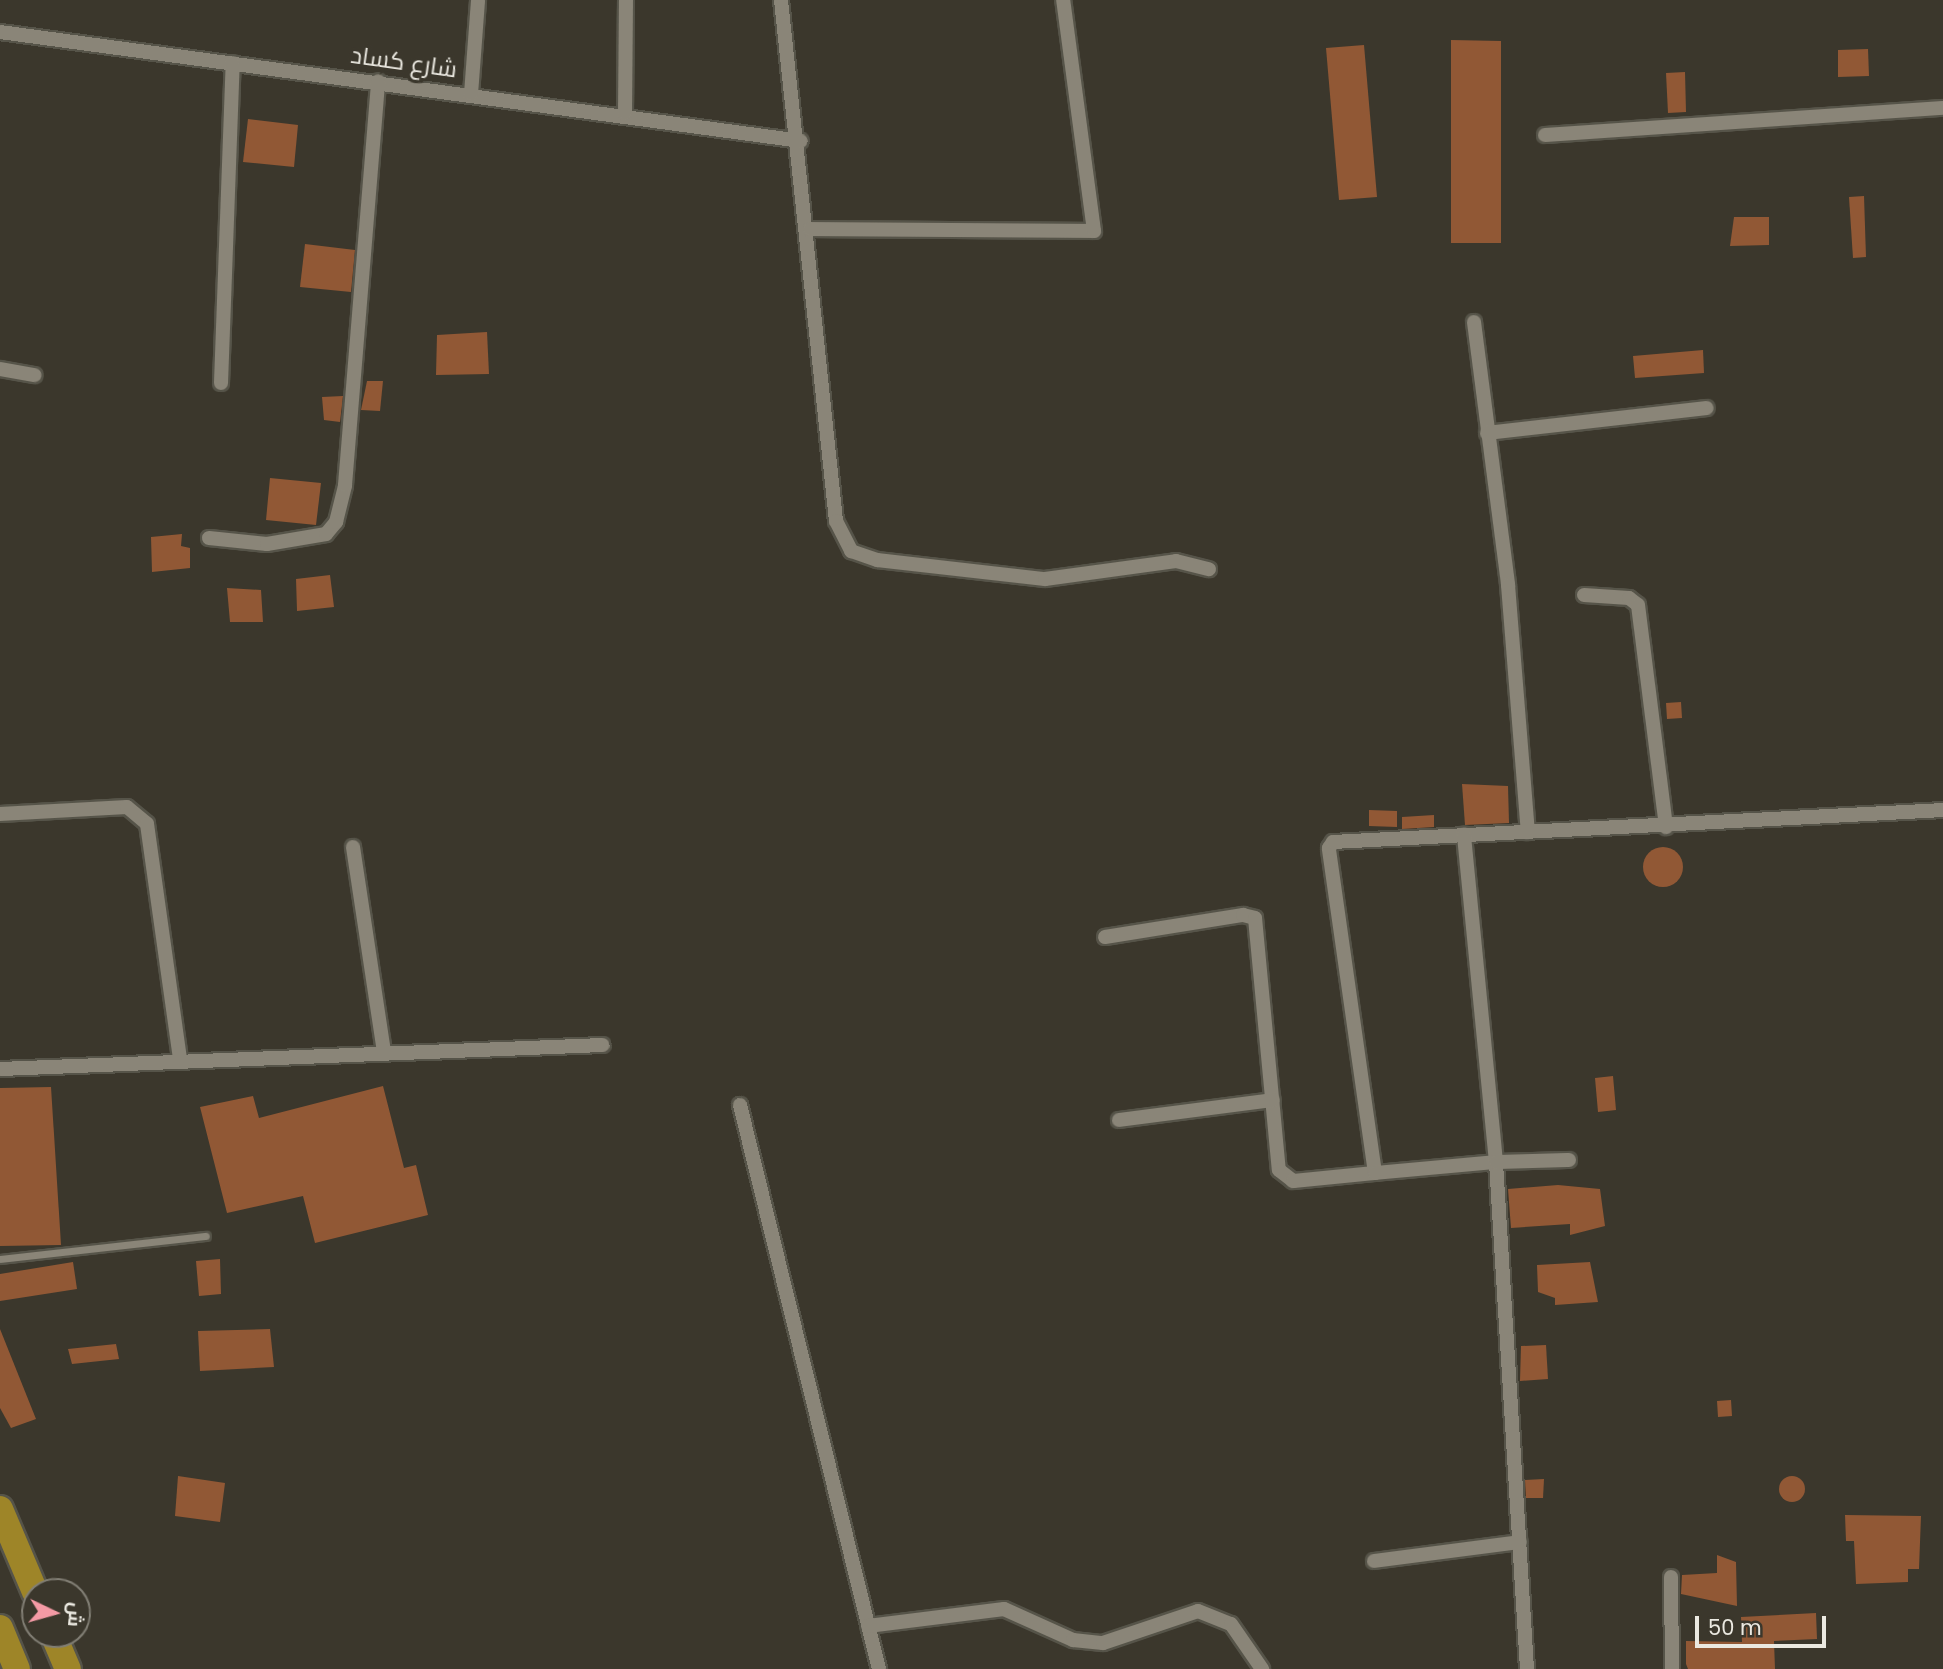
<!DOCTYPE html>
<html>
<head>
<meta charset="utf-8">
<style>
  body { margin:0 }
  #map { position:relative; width:1943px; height:1669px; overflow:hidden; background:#3b372c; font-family:Poppins,Cairo,sans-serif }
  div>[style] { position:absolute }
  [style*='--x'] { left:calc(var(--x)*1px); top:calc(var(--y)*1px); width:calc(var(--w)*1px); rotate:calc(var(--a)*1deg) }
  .building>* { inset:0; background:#915835 }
  .round { border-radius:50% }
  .roads { filter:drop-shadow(2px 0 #565449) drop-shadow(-2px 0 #565449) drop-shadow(0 2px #565449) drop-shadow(0 -2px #565449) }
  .lane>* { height:7px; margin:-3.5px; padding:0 3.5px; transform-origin:3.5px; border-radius:3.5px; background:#8a8578 }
  .street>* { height:14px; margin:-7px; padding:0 7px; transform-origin:7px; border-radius:7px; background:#8a8578 }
  .highway>* { height:26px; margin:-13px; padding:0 13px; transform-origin:13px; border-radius:13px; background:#9e8528 }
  span { translate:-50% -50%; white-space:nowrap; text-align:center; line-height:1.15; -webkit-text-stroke:7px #3b372c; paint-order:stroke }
  .street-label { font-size:24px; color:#ebe9e1 }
  .north { position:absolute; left:21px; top:1578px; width:70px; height:70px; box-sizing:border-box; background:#3b372c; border:2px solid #817e74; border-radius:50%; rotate:95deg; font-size:19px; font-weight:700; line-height:28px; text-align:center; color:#ebe9e1 }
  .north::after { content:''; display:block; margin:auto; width:24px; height:32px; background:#f49aa5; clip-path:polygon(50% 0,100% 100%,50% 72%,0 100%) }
  .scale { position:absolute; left:1695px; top:1616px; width:131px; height:32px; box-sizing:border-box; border:4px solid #ebe9e1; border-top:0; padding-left:9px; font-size:21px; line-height:24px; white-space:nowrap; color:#ebe9e1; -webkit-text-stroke:5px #3b372c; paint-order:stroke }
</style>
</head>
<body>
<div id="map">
  <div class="building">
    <div style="clip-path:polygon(1451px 40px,1501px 41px,1501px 243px,1451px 243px)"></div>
    <div style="clip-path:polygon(1364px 45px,1377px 197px,1339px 200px,1326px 48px)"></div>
    <div style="clip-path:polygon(1868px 49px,1869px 76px,1838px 77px,1838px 50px)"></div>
    <div style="clip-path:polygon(1685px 72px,1686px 112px,1668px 113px,1666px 73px)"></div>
    <div style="clip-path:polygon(248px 119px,298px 125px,294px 167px,243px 162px)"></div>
    <div style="clip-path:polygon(1864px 196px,1866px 257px,1853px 258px,1849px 197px)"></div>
    <div style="clip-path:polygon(1734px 217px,1769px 217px,1769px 245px,1730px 246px)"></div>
    <div style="clip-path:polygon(305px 244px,355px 250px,351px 292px,300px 287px)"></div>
    <div style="clip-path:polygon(487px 332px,489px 374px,436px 375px,437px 335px)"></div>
    <div style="clip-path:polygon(1703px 350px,1704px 373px,1635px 378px,1633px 356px)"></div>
    <div style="clip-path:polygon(367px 381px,383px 381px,380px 411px,361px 410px)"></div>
    <div style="clip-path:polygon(343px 396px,340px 422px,324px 420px,322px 397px)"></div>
    <div style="clip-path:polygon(270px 478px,321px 483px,316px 525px,266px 520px)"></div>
    <div style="clip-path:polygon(182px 534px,181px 546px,190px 548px,190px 568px,152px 572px,151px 537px)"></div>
    <div style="clip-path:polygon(330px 575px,334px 607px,297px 611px,296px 579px)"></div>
    <div style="clip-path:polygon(227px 588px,261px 590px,263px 622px,230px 622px)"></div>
    <div style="clip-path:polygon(1681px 702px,1682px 718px,1667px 719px,1666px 703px)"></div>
    <div style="clip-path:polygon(1462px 784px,1508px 786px,1509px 823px,1465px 825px)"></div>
    <div style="clip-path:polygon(1369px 810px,1397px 811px,1397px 827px,1369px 826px)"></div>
    <div style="clip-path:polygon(1434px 815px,1434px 827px,1402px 829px,1402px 817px)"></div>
    <div class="round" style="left:1643px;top:847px;width:40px;height:40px"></div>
    <div style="clip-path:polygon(1613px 1076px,1616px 1110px,1598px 1112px,1595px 1078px)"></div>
    <div style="clip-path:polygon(383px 1086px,404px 1168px,416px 1165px,428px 1215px,315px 1243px,303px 1196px,227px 1213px,200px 1107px,253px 1096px,259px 1118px)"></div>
    <div style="clip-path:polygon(51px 1087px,61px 1245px,0 1246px,0 1088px)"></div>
    <div style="clip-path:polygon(1558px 1185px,1600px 1189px,1605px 1226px,1570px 1235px,1570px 1224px,1511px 1228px,1508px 1189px)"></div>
    <div style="clip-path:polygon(220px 1259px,221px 1294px,199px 1296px,196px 1261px)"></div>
    <div style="clip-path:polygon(73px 1262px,77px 1289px,0 1301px,0 1274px)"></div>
    <div style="clip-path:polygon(1590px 1262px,1598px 1302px,1555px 1305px,1555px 1298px,1538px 1292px,1537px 1265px)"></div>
    <div style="clip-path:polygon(0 1329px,36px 1419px,11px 1428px,0 1408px)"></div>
    <div style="clip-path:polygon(270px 1329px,274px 1367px,200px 1371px,198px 1331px)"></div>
    <div style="clip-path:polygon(116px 1344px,119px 1359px,72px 1364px,68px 1349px)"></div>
    <div style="clip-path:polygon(1546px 1345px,1548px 1379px,1520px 1381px,1521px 1346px)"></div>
    <div style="clip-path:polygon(1731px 1400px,1732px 1416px,1718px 1417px,1717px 1401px)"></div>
    <div class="round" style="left:1779px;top:1476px;width:26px;height:26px"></div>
    <div style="clip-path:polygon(178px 1476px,225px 1483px,220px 1522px,175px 1516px)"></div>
    <div style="clip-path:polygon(1544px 1479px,1543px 1498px,1526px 1498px,1525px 1480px)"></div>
    <div style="clip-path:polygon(1845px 1515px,1921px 1516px,1919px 1569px,1908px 1569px,1908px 1582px,1856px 1584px,1854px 1541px,1846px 1541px)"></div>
    <div style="clip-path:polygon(1717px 1555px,1736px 1562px,1737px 1606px,1681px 1594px,1682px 1575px,1717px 1573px)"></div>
    <div style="clip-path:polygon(1816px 1613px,1817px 1639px,1774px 1641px,1775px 1669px,1688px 1669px,1686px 1664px,1686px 1641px,1742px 1642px,1741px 1617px)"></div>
  </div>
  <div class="roads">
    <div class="lane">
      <div style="--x:0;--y:1259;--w:207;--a:-6.4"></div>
    </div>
    <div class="street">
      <div style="--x:781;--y:0;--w:524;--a:83.97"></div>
      <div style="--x:836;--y:521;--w:34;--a:63"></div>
      <div style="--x:851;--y:551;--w:28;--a:19"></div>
      <div style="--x:877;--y:560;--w:169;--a:6.5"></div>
      <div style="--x:1045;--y:579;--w:132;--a:-7.8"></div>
      <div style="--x:1176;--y:561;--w:34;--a:14"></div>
      <div style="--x:0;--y:32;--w:808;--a:7.75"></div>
      <div style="--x:471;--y:94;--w:94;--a:-85.7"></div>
      <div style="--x:625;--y:113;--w:113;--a:-89.5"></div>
      <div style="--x:1545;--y:135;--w:399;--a:-3.9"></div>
      <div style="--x:810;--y:229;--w:284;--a:0.4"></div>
      <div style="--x:1094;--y:231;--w:233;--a:-97.6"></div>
      <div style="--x:1474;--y:322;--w:265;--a:82.6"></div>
      <div style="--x:1508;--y:585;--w:248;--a:85.4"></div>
      <div style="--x:0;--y:369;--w:35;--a:10"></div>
      <div style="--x:221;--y:383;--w:320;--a:-87.9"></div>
      <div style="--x:1487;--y:433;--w:221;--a:-6.5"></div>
      <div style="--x:209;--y:538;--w:58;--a:5.9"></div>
      <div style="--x:267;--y:544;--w:60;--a:-9.6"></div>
      <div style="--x:326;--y:534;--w:16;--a:-50"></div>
      <div style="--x:336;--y:522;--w:38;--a:-76"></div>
      <div style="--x:345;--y:485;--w:405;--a:-85.3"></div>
      <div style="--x:1584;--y:595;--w:45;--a:3.8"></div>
      <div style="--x:1629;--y:598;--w:11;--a:38"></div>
      <div style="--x:1638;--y:605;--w:224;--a:82.8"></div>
      <div style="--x:0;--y:814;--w:127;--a:-3.2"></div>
      <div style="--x:127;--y:807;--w:26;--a:40"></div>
      <div style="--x:147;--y:824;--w:237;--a:82"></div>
      <div style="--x:353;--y:847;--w:207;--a:81.4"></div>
      <div style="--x:1105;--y:937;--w:140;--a:-9.1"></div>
      <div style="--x:1243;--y:915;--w:12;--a:14"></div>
      <div style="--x:1255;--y:918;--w:253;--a:84.6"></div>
      <div style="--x:1279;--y:1170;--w:18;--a:38"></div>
      <div style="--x:1293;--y:1181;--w:82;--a:-5.6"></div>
      <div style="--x:1375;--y:1173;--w:328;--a:-98.1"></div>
      <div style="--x:1329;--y:848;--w:7;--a:-56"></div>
      <div style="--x:1333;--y:842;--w:611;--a:-3"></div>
      <div style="--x:0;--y:1069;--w:603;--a:-2.28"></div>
      <div style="--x:740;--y:1105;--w:581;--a:76.16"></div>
      <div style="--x:1119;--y:1120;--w:155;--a:-7.4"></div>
      <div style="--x:1375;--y:1173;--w:121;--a:-5.2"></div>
      <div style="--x:1496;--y:1162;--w:329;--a:-95.6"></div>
      <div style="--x:1374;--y:1561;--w:147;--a:-7.4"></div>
      <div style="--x:1671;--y:1577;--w:92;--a:89.4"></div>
      <div style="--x:868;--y:1626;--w:137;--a:-7.1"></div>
      <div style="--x:1004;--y:1609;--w:76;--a:24.2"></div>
      <div style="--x:1073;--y:1640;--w:30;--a:6"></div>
      <div style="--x:1103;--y:1643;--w:100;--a:-18.6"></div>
      <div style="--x:1198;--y:1611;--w:35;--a:22"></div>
      <div style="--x:1231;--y:1624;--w:55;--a:55.4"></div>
      <div style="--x:1527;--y:1669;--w:508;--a:-93.5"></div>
      <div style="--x:1496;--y:1162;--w:73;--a:-1.6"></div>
    </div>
    <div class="highway">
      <div style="--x:0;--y:1509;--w:90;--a:67.1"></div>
      <div style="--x:0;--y:1628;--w:44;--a:67.5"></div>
      <div style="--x:53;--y:1634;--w:38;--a:67"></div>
    </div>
  </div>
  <div class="street-label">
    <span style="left:404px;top:62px;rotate:8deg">شارع كساد</span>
  </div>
  <div class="north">ش</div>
  <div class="scale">50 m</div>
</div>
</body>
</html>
